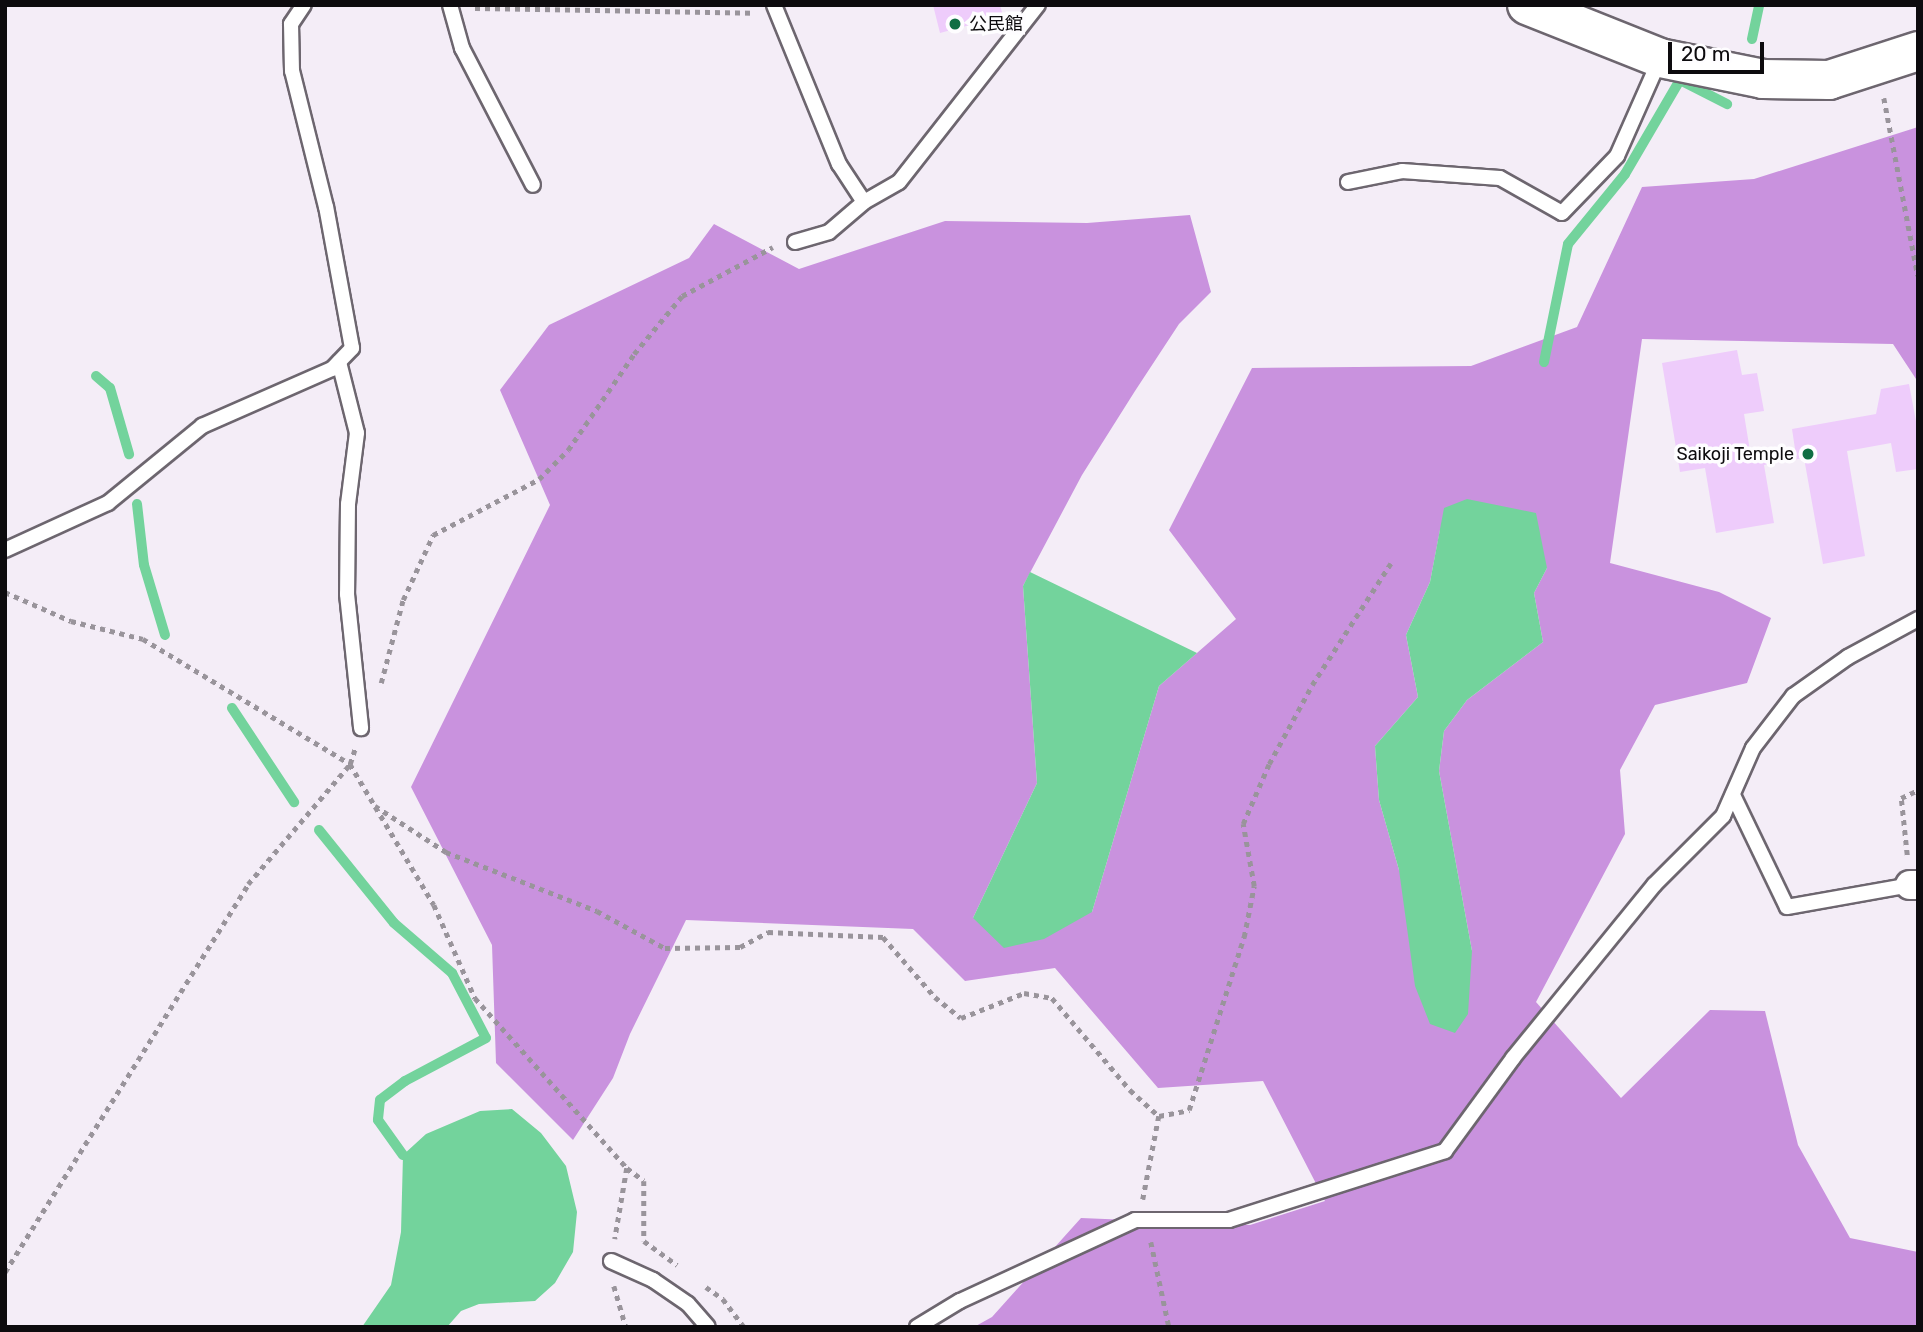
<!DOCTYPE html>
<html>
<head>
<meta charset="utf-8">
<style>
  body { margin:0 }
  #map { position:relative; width:1923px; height:1332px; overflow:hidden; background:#f4edf7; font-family:Rubik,"Noto Sans JP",sans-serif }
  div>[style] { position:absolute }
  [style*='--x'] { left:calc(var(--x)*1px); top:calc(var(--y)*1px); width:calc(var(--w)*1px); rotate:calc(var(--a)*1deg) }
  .forest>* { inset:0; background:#c992de }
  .water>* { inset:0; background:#73d39c }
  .stream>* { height:10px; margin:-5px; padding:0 5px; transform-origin:5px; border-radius:5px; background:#73d39c }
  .building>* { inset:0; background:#eeccfb }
  .path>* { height:4.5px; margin-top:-2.25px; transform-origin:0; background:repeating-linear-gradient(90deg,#99949b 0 5px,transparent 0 10px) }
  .roads { filter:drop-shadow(2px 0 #6d666f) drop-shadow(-2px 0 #6d666f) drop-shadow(0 2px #6d666f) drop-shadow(0 -2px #6d666f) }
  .lane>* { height:14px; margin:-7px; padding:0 7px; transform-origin:7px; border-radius:7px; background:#fff }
  .street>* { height:28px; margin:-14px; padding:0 14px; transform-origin:14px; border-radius:14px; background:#fff }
  .secondary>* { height:38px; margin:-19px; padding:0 19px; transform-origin:19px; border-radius:19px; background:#fff }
  .dots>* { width:19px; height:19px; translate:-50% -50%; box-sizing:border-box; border:4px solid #fefdff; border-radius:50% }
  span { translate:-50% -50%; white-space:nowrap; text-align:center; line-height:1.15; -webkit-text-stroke:7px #fefdff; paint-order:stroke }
  .poi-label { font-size:18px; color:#0d0b0e }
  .left { translate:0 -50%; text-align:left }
  .right { translate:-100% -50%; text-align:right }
  .frame { position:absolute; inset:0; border:7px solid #0d0b0e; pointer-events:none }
  .scale { position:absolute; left:1668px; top:42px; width:96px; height:32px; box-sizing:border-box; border:4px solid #0d0b0e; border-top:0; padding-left:9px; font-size:21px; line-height:24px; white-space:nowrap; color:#0d0b0e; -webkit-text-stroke:5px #fefdff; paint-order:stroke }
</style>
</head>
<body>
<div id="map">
  <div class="forest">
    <div style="clip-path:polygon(evenodd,1918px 127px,1918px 382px,1893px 344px,1642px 339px,1610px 563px,1719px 592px,1771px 618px,1747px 683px,1655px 705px,1620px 770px,1625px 834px,1536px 1002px,1621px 1098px,1710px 1010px,1765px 1011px,1798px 1145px,1850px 1238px,1918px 1252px,1918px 1327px,974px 1327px,992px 1317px,1081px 1218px,1250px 1225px,1325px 1201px,1263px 1081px,1158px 1088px,1055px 968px,965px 981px,913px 929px,686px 920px,630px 1034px,613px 1078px,573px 1140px,496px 1063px,492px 945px,411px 787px,550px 505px,500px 390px,549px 325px,689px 258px,714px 224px,799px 269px,945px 221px,1087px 223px,1190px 215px,1211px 292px,1179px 324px,1135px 391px,1082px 475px,1023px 586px,1037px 783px,973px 918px,1092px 912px,1159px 686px,1236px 619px,1169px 530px,1252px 368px,1471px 366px,1577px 327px,1642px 187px,1754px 179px,1918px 127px,1440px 530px,1547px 568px,1534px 593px,1543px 642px,1467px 700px,1444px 731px,1439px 771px,1472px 951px,1399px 870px,1379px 800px,1375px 746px,1418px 697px,1406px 635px,1430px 582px,1440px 530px)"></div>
  </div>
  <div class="water">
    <div style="clip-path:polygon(1467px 499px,1536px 513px,1547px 568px,1534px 593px,1543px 642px,1467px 700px,1444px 731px,1439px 771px,1472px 951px,1468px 1014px,1455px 1033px,1430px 1024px,1415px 986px,1399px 870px,1379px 800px,1375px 746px,1418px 697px,1406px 635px,1430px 582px,1444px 508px)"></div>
    <div style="clip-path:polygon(1030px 572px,1197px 653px,1159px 686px,1092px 912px,1044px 939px,1004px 948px,973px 918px,1037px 783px,1023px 586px)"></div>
    <div style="clip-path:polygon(512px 1109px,541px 1133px,566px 1166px,577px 1212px,573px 1252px,555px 1283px,535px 1301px,479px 1304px,461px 1311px,447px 1327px,362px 1327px,391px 1285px,401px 1232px,403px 1155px,426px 1134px,480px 1111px)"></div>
  </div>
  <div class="stream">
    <div style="--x:1752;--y:39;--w:35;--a:-78"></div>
    <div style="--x:1544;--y:362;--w:120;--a:-78.5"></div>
    <div style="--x:1568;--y:244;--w:90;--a:-50.8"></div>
    <div style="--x:1625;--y:174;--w:109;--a:-59.7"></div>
    <div style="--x:1680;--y:80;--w:53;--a:27.1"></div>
    <div style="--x:96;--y:376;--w:18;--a:41"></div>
    <div style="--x:110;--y:388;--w:69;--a:73.9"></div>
    <div style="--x:137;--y:504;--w:61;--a:83.5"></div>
    <div style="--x:144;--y:565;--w:73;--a:73.3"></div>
    <div style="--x:232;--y:708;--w:113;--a:56.6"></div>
    <div style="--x:319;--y:830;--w:119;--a:51.1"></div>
    <div style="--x:394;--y:923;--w:77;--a:40.8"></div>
    <div style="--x:452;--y:973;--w:73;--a:62.4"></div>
    <div style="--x:486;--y:1038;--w:92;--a:152"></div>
    <div style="--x:405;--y:1081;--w:31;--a:143"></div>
    <div style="--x:380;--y:1100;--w:20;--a:96"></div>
    <div style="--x:378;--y:1120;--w:43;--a:54.5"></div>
  </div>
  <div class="building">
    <div style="clip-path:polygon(933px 5px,1000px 5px,1003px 16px,940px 33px)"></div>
    <div style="clip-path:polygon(1737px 350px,1742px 375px,1757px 373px,1764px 411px,1744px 414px,1751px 457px,1795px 449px,1792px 429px,1876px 414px,1881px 389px,1909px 384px,1918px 432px,1918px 469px,1896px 472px,1891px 443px,1847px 451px,1865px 556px,1823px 564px,1804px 458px,1764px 465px,1774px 523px,1716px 533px,1705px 468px,1680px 472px,1662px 363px)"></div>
  </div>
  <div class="path">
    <div style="--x:475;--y:8;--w:278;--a:1"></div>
    <div style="--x:1884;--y:98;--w:181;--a:79.2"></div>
    <div style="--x:5;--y:592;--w:72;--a:23.7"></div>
    <div style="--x:71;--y:621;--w:74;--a:14"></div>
    <div style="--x:143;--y:639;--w:242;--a:31.1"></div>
    <div style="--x:350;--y:764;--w:164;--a:59.2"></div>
    <div style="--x:434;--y:905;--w:102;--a:66.2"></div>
    <div style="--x:475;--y:998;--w:228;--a:48.2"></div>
    <div style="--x:627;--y:1168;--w:72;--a:99.6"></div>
    <div style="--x:381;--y:683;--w:86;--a:-75.2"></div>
    <div style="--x:403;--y:600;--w:72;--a:-65.2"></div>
    <div style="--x:433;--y:535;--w:120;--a:-27.8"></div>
    <div style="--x:539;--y:479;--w:41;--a:-45"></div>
    <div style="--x:568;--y:450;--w:116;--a:-55.5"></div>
    <div style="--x:634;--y:354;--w:75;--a:-50.4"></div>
    <div style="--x:682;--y:296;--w:103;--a:-28.3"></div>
    <div style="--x:375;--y:806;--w:85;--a:32.9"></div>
    <div style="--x:446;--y:852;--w:162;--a:21.3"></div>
    <div style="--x:597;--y:911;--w:77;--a:28.6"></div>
    <div style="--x:665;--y:948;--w:75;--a:-0.8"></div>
    <div style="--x:740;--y:947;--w:32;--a:-28"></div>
    <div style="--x:768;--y:932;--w:115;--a:2.5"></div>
    <div style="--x:883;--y:937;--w:79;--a:49.1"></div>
    <div style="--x:935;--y:997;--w:33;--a:39"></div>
    <div style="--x:961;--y:1018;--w:68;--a:-21.6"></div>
    <div style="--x:1024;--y:993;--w:28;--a:10"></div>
    <div style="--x:1052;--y:998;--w:121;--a:49.7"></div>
    <div style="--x:1130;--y:1090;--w:39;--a:42"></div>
    <div style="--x:1159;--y:1116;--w:85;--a:100.9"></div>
    <div style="--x:1907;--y:855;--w:57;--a:-96"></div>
    <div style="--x:1901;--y:798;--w:19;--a:-25"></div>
    <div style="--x:1159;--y:1116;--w:31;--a:-11"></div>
    <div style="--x:1189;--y:1110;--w:182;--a:-72.4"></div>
    <div style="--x:1244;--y:937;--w:52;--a:-78.9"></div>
    <div style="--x:1254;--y:886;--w:63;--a:-100.1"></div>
    <div style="--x:1243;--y:824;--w:65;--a:-66.6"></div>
    <div style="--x:1269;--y:764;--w:90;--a:-61.4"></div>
    <div style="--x:1312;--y:685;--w:145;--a:-57.1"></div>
    <div style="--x:627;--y:1168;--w:21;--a:37"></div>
    <div style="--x:644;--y:1181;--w:60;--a:90"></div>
    <div style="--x:644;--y:1241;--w:41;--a:36"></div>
    <div style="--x:1151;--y:1242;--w:87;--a:78"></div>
    <div style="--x:5;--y:1272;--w:458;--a:-57.9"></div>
    <div style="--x:248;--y:884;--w:157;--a:-49.6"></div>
    <div style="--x:350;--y:764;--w:16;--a:-72"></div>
    <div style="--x:614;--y:1286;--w:43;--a:73.7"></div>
    <div style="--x:706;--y:1287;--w:21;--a:35"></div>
    <div style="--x:723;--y:1299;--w:35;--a:53"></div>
  </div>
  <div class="roads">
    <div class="lane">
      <div style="--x:450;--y:5;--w:45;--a:74.4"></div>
      <div style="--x:462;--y:48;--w:154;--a:62.6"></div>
      <div style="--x:774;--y:5;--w:172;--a:67.8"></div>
      <div style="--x:839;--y:164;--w:45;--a:56.7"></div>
      <div style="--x:1348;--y:182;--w:55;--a:-11.5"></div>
      <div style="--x:1402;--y:171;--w:98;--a:4.1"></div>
      <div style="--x:1500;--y:178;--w:71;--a:29.4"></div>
      <div style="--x:1562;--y:213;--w:79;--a:-46"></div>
      <div style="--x:1617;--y:156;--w:106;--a:-66.1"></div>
      <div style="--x:795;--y:242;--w:35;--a:-16"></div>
      <div style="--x:829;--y:232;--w:46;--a:-40.6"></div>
      <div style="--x:864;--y:202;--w:40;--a:-29.7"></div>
      <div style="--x:899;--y:182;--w:225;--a:-51.9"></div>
      <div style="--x:339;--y:362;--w:73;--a:75.8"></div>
      <div style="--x:357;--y:433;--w:72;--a:97.2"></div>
      <div style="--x:348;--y:504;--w:90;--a:90.6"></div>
      <div style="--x:347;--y:594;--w:135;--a:84"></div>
      <div style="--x:5;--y:550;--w:113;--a:-24.5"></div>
      <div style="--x:108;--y:503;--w:122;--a:-39.3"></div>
      <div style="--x:202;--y:426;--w:142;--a:-23.7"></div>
      <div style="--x:332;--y:369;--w:29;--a:-46"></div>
      <div style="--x:352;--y:348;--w:143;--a:-100.4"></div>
      <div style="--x:326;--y:207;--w:140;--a:-104"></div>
      <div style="--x:292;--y:71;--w:47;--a:-91.2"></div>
      <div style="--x:291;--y:24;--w:23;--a:-56"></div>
      <div style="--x:1733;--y:795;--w:124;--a:64.3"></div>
      <div style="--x:1787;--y:907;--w:125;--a:-10.1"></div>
      <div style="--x:611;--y:1261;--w:46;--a:24.3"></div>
      <div style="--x:653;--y:1280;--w:42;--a:34.4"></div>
      <div style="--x:688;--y:1304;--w:30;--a:49"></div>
      <div style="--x:917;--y:1327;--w:50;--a:-31.2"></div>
      <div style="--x:960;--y:1301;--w:193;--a:-24.8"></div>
      <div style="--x:1135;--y:1220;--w:94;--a:0"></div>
      <div style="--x:1229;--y:1220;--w:227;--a:-17.7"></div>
      <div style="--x:1445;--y:1151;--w:115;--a:-53.8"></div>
      <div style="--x:1513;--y:1058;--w:223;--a:-50.8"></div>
      <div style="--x:1654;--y:885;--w:98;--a:-45"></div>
      <div style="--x:1723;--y:816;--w:74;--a:-66.2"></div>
      <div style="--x:1753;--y:748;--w:66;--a:-52.4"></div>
      <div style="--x:1793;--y:696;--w:67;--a:-35.3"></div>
      <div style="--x:1848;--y:657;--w:80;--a:-28.5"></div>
    </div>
    <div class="street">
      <div style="--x:1910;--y:885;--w:8;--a:0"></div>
    </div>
    <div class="secondary">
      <div style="--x:1527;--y:5;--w:143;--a:21.7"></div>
      <div style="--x:1660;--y:58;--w:105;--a:11.5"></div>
      <div style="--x:1763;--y:79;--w:66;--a:0.9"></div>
      <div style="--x:1829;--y:80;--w:94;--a:-18"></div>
    </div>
  </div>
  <div class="dots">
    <div style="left:955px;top:24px;background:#0f6e43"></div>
    <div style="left:1808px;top:454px;background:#0f6e43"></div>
  </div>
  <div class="poi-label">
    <span class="left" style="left:969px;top:24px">公民館</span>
    <span class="right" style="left:1794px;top:454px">Saikoji Temple</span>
  </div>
  <div class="frame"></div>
  <div class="scale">20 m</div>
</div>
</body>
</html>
